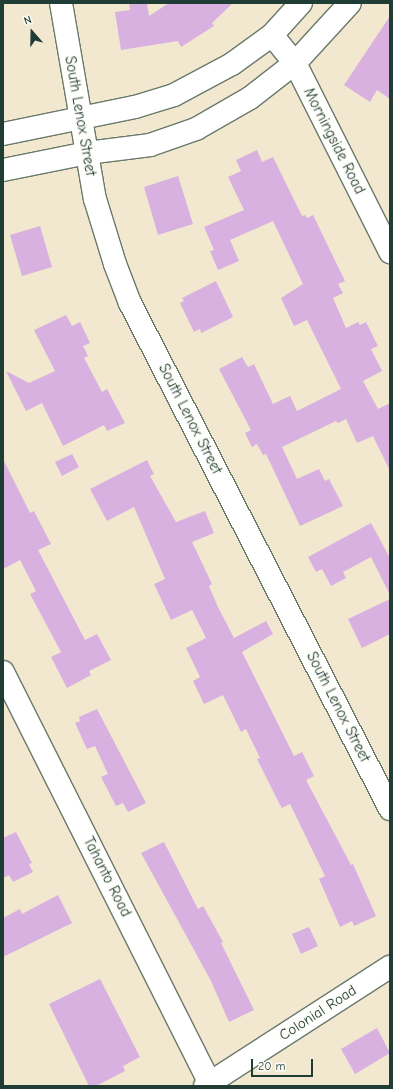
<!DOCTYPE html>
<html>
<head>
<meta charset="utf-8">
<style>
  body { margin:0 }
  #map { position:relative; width:393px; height:1089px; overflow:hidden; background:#f2e8cf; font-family:"Comic Neue",sans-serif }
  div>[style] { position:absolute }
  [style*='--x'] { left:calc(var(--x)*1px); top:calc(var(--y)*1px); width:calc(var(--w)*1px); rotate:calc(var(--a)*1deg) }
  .building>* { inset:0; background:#d8b1e1 }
  .roads { filter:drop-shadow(1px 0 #69796a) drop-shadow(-1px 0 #69796a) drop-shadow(0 1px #69796a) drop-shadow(0 -1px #69796a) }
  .minor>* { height:22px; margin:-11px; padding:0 11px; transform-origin:11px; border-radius:11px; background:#fff }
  span { translate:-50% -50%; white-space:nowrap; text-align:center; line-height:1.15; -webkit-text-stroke:3.5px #fdfcf7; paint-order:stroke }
  .street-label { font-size:15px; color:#1f3d34 }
  .frame { position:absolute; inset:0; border:4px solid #1f3d34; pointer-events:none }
  .north { position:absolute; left:12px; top:12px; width:40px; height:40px; -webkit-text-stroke:3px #fdfcf7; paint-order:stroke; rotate:340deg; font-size:11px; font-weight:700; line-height:16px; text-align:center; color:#1f3d34 }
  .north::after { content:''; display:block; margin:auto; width:14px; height:18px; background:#1f3d34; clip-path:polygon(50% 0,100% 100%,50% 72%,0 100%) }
  .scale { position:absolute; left:251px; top:1059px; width:62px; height:18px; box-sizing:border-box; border:2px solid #1f3d34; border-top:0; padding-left:5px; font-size:12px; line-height:14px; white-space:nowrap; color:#1f3d34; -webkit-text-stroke:3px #fdfcf7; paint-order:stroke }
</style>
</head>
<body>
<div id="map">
  <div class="building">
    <div style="clip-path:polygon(129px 3px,147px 3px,149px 16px,169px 3px,233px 3px,212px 23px,214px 26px,181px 47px,178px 41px,121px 50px,115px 12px,130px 10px)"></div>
    <div style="clip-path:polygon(390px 16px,390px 99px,377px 90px,370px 102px,344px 85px)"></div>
    <div style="clip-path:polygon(257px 150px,262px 162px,273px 157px,302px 216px,305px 215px,307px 218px,313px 215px,345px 281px,338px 284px,343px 293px,333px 298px,346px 328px,358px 322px,360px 325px,366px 322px,378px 346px,371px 349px,382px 371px,363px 381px,378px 409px,390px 403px,390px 471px,373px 436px,357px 443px,346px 419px,338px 423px,336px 421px,282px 447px,297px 479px,319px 469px,325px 481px,329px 479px,343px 506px,300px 526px,266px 454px,263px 455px,257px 444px,252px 447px,245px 433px,251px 430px,219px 369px,242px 357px,248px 367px,254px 364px,273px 404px,290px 396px,297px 411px,341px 389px,307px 320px,294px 326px,281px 298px,303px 284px,273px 221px,230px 240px,239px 261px,218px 270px,210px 251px,214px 250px,204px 227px,244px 210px,228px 177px,241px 171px,236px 160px)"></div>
    <div style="clip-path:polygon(178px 176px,193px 224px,158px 235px,144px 187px)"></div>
    <div style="clip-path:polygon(40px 226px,52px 267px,22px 276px,10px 235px)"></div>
    <div style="clip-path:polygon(216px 281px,233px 317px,201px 333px,200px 329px,194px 332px,180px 303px,184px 301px,182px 298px)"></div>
    <div style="clip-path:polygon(66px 315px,72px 326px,80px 322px,90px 343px,83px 346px,88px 356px,84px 358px,102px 392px,107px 389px,125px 423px,107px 431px,104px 425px,63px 446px,42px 403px,26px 411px,6px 371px,29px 383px,55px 371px,34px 330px)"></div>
    <div style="clip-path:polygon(72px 454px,79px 467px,62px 476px,55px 462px)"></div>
    <div style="clip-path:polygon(3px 459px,30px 513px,34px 511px,51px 544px,38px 550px,85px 640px,97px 634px,111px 660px,89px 671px,91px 675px,67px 688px,51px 657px,61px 652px,30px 594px,36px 591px,20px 560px,3px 569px)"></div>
    <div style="clip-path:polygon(147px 460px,154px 474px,150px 476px,176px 522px,205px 511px,214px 533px,192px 542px,212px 584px,209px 586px,218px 607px,234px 638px,266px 621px,273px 634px,242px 652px,294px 756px,302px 752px,314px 776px,306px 780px,351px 865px,353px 864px,376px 916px,354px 926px,352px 921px,340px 927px,319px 879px,325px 876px,290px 804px,282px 808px,280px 805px,257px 759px,260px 758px,246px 729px,241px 732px,223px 695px,204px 704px,193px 681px,200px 677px,186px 648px,206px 638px,192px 610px,171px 620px,154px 584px,165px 579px,134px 507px,107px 521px,90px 489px)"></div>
    <div style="clip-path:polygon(371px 523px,390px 558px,390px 595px,371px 557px,343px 572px,346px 578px,331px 586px,322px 569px,316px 572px,308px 557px)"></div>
    <div style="clip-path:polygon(390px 599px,390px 634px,362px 648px,348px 619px)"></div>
    <div style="clip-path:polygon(97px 709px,146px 803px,128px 812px,123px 803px,116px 806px,101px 777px,108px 774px,95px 746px,87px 749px,75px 723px,80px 721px,79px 717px)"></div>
    <div style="clip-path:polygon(16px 832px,32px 863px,29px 864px,33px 872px,13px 882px,9px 875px,3px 878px,3px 838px)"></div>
    <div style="clip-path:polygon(164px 842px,198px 909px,203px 906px,223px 942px,221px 943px,254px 1010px,229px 1022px,211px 981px,141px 853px)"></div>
    <div style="clip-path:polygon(58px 895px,72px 923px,3px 957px,3px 918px,20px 909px,22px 914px)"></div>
    <div style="clip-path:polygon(309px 927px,318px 946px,301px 954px,292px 934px)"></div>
    <div style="clip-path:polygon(100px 979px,140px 1057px,123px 1066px,125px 1071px,96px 1086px,89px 1086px,49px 1004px)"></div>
    <div style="clip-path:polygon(377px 1028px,390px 1053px,355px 1074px,341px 1049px)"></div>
  </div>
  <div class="roads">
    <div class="minor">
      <div style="--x:61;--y:3;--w:199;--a:80.2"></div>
      <div style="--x:95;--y:199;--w:68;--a:72.9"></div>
      <div style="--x:115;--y:264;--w:42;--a:69"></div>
      <div style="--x:130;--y:303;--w:569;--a:62.8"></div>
      <div style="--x:272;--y:35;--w:36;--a:51"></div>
      <div style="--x:295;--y:63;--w:212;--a:63.3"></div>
      <div style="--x:3;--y:134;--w:135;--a:-11.6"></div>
      <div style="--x:135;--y:107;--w:41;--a:-17.1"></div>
      <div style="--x:174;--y:95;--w:66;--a:-28.1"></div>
      <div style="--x:232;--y:64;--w:49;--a:-35.9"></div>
      <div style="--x:272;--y:35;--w:43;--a:-47.8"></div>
      <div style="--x:3;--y:170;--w:86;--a:-11.4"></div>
      <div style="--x:87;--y:153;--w:64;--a:-7.2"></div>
      <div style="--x:150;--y:145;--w:49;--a:-19.2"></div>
      <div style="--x:196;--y:129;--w:62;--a:-29.9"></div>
      <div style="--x:250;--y:98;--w:57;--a:-37.9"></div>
      <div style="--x:295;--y:63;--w:81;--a:-47.5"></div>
      <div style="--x:3;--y:672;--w:460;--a:63.3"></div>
      <div style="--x:205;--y:1086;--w:220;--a:-32.8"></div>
    </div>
  </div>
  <div class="street-label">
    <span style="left:80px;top:116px;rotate:80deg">South Lenox Street</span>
    <span style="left:334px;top:141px;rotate:63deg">Morningside Road</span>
    <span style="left:190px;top:419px;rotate:63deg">South Lenox Street</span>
    <span style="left:338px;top:707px;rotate:63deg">South Lenox Street</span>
    <span style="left:107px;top:877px;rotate:63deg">Tahanto Road</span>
    <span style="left:318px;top:1013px;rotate:-33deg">Colonial Road</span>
  </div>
  <div class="frame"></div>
  <div class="north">N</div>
  <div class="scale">20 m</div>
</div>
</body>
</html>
